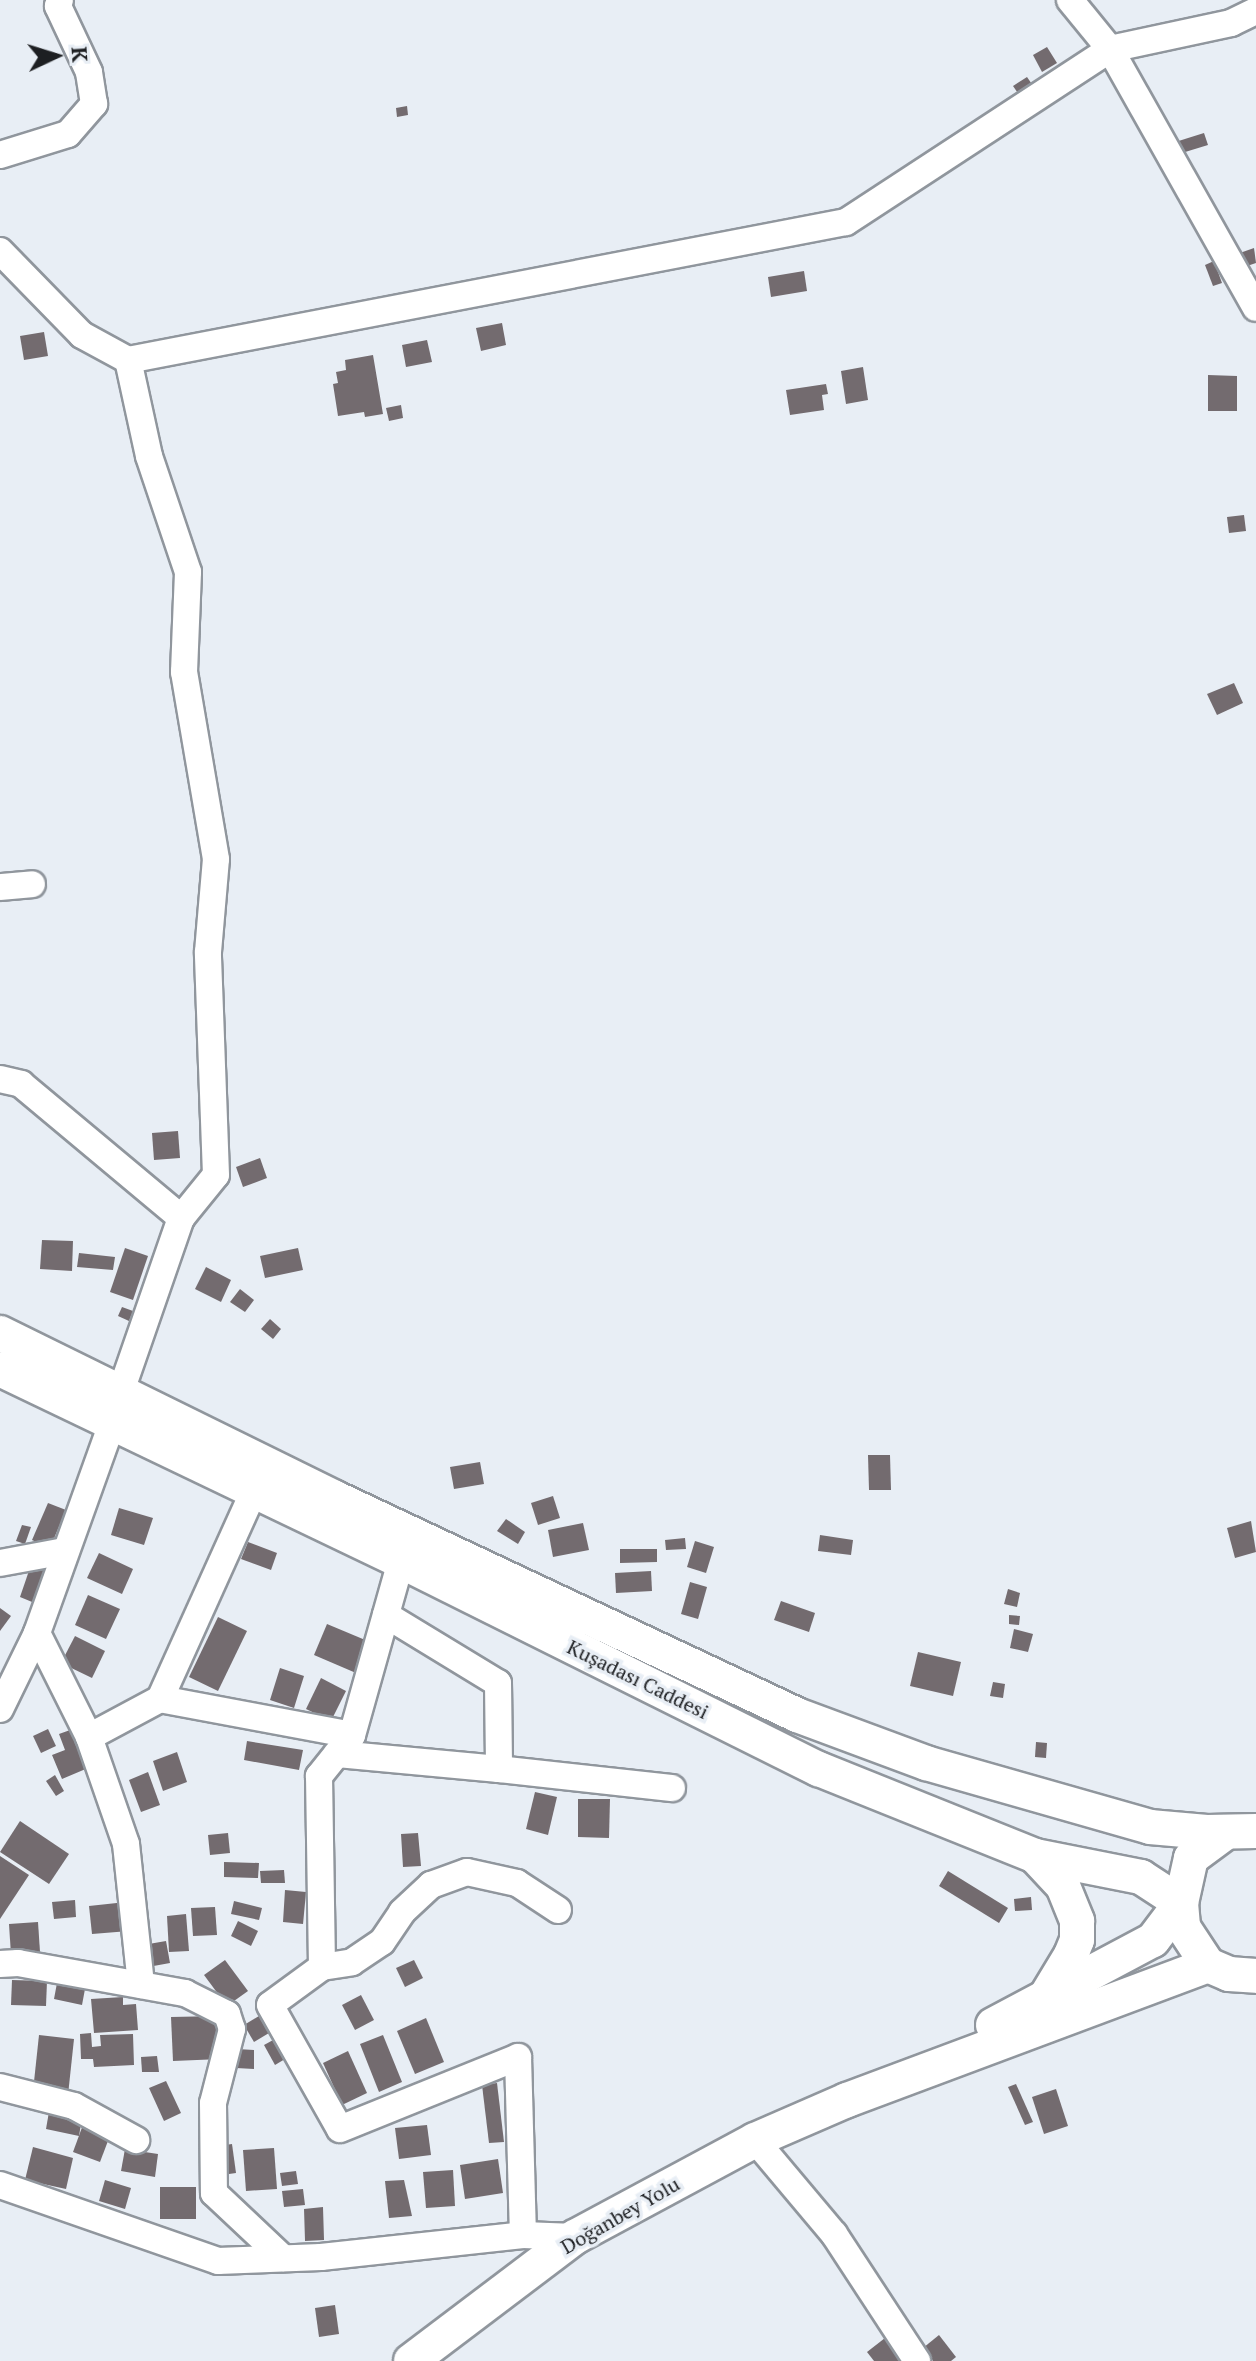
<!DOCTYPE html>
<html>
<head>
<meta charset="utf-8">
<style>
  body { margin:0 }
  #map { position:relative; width:1256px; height:2361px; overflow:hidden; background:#e8eef5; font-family:"PT Serif",serif }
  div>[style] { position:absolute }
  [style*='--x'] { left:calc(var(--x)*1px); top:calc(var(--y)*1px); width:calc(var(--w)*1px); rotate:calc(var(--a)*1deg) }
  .building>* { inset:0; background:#736b6f }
  .roads { filter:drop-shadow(2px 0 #90969d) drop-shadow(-2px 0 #90969d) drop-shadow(0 2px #90969d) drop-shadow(0 -2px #90969d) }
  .minor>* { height:26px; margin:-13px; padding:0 13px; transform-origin:13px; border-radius:13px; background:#fff }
  .major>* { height:34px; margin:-17px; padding:0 17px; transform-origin:17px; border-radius:17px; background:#fff }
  span { translate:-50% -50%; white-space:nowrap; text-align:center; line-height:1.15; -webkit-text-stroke:7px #e8eef5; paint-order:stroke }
  .street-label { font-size:20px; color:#1d1f22 }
  .north { position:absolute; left:16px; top:16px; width:80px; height:80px; -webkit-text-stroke:6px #e8eef5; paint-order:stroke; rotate:86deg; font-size:22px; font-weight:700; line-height:32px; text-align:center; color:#1d1f22 }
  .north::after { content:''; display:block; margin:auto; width:28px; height:36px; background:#1d1f22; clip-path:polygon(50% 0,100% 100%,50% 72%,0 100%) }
</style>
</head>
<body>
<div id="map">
  <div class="building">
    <div style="clip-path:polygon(1047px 47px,1057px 63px,1042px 72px,1033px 55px)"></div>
    <div style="clip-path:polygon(1027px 77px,1036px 90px,1022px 99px,1013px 86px)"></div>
    <div style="clip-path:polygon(407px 106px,408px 115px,397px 117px,396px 108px)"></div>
    <div style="clip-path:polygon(1204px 133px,1208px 145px,1172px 156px,1169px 144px)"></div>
    <div style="clip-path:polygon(1254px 248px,1256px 263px,1241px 268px,1237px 254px)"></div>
    <div style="clip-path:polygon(1214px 261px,1222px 283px,1213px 286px,1205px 265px)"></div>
    <div style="clip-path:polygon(804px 271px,807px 291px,771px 297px,768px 277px)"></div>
    <div style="clip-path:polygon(502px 323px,506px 345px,481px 351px,476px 328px)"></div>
    <div style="clip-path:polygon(44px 332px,48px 356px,24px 360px,20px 336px)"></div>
    <div style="clip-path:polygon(427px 340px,432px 362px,406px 367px,402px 345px)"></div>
    <div style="clip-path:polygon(373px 355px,383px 414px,365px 417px,364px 412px,338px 416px,333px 384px,338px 383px,336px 372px,346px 370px,345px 360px)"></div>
    <div style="clip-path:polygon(863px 367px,868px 400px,846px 404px,841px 371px)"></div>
    <div style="clip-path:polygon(1208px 375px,1237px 376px,1237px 411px,1208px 411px)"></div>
    <div style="clip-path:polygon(826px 384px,828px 394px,822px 395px,824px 410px,790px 415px,786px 390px)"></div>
    <div style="clip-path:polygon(401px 405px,403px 418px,389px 421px,386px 408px)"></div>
    <div style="clip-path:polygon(1244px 515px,1246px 531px,1229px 533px,1227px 517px)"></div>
    <div style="clip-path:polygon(1234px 683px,1243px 703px,1217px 715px,1207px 694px)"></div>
    <div style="clip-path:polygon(178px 1131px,180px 1158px,154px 1160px,152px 1133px)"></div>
    <div style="clip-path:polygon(260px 1158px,267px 1178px,243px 1187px,236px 1167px)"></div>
    <div style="clip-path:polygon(42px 1240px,73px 1241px,72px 1271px,40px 1269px)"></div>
    <div style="clip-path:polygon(125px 1248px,148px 1256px,133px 1300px,110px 1292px)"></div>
    <div style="clip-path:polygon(298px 1248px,303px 1270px,265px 1278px,260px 1256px)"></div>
    <div style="clip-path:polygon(79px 1253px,115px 1257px,113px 1270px,77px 1267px)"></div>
    <div style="clip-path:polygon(206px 1267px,231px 1280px,221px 1302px,195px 1289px)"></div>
    <div style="clip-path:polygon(240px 1289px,254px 1300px,245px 1312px,230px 1302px)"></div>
    <div style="clip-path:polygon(122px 1307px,133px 1311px,129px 1321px,118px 1316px)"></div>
    <div style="clip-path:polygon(270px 1319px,281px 1329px,273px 1339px,261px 1329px)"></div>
    <div style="clip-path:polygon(868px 1455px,890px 1455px,891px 1490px,869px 1490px)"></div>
    <div style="clip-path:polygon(480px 1462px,484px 1484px,454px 1489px,450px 1467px)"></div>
    <div style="clip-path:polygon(553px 1496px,560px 1518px,538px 1525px,531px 1503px)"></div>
    <div style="clip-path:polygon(48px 1503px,66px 1510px,50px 1548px,32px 1540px)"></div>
    <div style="clip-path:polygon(119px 1508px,153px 1518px,144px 1545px,111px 1535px)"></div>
    <div style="clip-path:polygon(506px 1519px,525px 1532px,518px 1544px,497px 1531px)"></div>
    <div style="clip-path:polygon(1251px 1521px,1256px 1552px,1235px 1558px,1227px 1528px)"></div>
    <div style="clip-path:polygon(583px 1523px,589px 1550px,553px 1557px,548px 1530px)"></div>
    <div style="clip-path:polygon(22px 1525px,31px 1527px,25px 1544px,16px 1541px)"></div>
    <div style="clip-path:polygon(820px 1535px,853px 1540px,851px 1555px,818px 1551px)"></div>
    <div style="clip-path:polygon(685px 1538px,686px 1549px,666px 1550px,665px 1540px)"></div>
    <div style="clip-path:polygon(695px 1541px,714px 1547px,706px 1573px,687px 1567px)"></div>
    <div style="clip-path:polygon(248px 1542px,277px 1553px,271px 1570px,241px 1559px)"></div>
    <div style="clip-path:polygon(620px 1549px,657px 1549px,657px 1562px,620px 1563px)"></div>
    <div style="clip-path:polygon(99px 1553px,133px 1569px,122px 1594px,87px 1578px)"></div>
    <div style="clip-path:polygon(33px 1559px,51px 1565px,37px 1604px,20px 1597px)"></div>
    <div style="clip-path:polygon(651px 1571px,652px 1591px,616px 1593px,615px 1573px)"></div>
    <div style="clip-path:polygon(690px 1582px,707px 1587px,698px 1619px,681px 1614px)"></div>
    <div style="clip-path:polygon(1008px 1589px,1020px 1593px,1017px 1607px,1004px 1604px)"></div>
    <div style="clip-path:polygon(88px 1595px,120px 1609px,106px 1639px,75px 1625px)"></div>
    <div style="clip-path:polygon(781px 1601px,815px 1613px,809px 1632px,774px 1620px)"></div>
    <div style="clip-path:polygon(0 1608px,11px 1616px,0 1631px)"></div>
    <div style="clip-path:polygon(1009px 1615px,1020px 1616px,1019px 1625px,1009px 1624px)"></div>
    <div style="clip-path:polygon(218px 1617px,247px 1631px,218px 1691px,189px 1677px)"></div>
    <div style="clip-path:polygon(327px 1624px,370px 1642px,356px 1673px,314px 1655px)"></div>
    <div style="clip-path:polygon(1014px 1629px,1033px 1634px,1028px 1652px,1010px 1648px)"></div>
    <div style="clip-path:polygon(75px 1636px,105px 1651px,92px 1678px,61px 1663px)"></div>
    <div style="clip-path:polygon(918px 1652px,961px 1662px,953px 1696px,910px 1686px)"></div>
    <div style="clip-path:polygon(280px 1668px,304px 1676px,294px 1708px,270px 1700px)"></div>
    <div style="clip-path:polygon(321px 1678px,346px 1691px,331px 1721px,306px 1709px)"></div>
    <div style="clip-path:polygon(993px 1682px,1005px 1684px,1003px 1698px,990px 1696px)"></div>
    <div style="clip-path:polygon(48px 1729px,56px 1746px,41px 1753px,33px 1736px)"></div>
    <div style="clip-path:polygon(73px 1729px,88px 1768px,62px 1779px,52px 1755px,65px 1750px,59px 1734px)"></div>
    <div style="clip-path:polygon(247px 1741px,303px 1750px,299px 1770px,244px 1760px)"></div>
    <div style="clip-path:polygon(1036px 1742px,1047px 1743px,1046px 1758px,1035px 1757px)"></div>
    <div style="clip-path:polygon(177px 1752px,187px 1782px,163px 1791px,153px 1761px)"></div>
    <div style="clip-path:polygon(148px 1772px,160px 1805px,141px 1812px,129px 1780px)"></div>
    <div style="clip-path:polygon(55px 1775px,64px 1791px,56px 1796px,46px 1781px)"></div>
    <div style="clip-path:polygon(535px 1792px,557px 1797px,548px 1835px,526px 1829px)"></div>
    <div style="clip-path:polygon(578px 1799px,610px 1799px,609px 1838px,578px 1837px)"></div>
    <div style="clip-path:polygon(20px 1821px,69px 1854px,49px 1884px,0 1852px)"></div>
    <div style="clip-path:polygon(228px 1833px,230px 1853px,210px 1855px,208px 1835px)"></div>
    <div style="clip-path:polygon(418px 1833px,421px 1866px,403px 1867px,401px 1834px)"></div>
    <div style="clip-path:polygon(0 1856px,29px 1875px,0 1919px)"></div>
    <div style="clip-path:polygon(224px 1862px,259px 1863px,258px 1878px,224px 1877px)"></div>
    <div style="clip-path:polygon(284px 1870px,285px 1883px,261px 1883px,260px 1871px)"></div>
    <div style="clip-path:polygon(948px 1871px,1008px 1908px,999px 1923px,939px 1886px)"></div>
    <div style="clip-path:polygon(285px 1890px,306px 1892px,303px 1924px,283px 1922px)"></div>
    <div style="clip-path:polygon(1031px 1897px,1032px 1910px,1015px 1911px,1014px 1899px)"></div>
    <div style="clip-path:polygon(75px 1900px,76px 1917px,54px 1919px,52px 1902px)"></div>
    <div style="clip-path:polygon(234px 1901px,262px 1908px,259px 1920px,231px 1914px)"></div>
    <div style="clip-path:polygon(126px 1902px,129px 1931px,92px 1934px,89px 1906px)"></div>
    <div style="clip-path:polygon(215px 1907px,217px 1935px,193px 1936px,191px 1908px)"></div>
    <div style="clip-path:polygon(186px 1914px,189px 1951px,169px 1952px,167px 1916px)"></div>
    <div style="clip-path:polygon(238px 1921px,258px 1931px,251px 1946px,231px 1936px)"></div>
    <div style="clip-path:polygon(38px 1922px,40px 1952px,11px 1955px,9px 1924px)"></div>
    <div style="clip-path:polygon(166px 1941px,170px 1963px,148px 1967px,143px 1945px)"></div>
    <div style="clip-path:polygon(225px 1960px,248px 1991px,227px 2006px,204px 1975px)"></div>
    <div style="clip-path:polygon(414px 1960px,423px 1978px,405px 1987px,396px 1968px)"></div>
    <div style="clip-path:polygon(12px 1980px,47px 1981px,46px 2006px,11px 2005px)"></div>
    <div style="clip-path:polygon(57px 1983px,85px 1989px,82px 2005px,54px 1999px)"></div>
    <div style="clip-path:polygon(361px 1995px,374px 2020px,355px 2030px,342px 2005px)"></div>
    <div style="clip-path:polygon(123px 1997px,123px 2005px,136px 2004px,138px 2030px,94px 2033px,91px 1999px)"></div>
    <div style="clip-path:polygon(219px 2016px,221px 2059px,173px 2061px,171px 2017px)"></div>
    <div style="clip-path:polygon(259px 2016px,269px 2033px,254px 2042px,244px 2025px)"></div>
    <div style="clip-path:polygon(426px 2018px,444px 2062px,415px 2074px,397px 2031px)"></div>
    <div style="clip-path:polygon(91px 2033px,92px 2047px,101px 2046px,100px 2035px,133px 2034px,134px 2065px,94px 2067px,93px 2059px,81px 2059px,80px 2034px)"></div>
    <div style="clip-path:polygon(39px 2035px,74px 2039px,68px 2095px,33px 2091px)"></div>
    <div style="clip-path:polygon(383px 2035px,402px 2082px,379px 2092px,360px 2044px)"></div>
    <div style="clip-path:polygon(275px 2039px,285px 2059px,275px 2065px,264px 2045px)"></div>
    <div style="clip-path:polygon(237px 2049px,254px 2050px,254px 2069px,236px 2068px)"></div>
    <div style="clip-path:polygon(348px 2051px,367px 2093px,342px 2105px,323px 2063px)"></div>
    <div style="clip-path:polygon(157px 2056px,159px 2072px,142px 2072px,141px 2057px)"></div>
    <div style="clip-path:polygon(166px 2081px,181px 2113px,164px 2121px,149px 2088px)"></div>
    <div style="clip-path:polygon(497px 2083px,504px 2142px,489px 2143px,482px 2085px)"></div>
    <div style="clip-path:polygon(1016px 2084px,1033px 2122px,1025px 2125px,1008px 2087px)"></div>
    <div style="clip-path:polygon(1056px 2089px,1068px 2126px,1044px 2134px,1032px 2097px)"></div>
    <div style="clip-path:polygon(50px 2106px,83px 2112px,79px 2136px,46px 2129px)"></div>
    <div style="clip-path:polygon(84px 2122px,111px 2133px,100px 2162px,73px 2152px)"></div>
    <div style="clip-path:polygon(427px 2125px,431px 2155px,399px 2159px,395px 2128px)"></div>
    <div style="clip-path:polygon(232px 2144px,236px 2173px,222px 2175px,218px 2146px)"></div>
    <div style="clip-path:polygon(33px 2147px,73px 2158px,66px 2189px,25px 2180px)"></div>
    <div style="clip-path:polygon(274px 2148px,277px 2189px,246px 2191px,243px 2150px)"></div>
    <div style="clip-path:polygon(125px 2149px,158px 2154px,155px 2177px,121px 2171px)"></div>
    <div style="clip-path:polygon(498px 2159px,503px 2193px,465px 2199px,460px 2165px)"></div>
    <div style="clip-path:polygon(453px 2170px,455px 2206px,426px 2208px,423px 2172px)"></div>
    <div style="clip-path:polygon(296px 2171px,298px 2184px,282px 2186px,280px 2173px)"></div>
    <div style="clip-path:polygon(105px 2180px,131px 2188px,125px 2209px,99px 2201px)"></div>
    <div style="clip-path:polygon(404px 2180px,412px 2216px,389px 2218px,385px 2181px)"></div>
    <div style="clip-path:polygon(160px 2187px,196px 2187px,196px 2219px,160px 2219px)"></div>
    <div style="clip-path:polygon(303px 2189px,305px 2205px,284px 2207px,282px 2191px)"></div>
    <div style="clip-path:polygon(323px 2207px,324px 2240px,305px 2241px,304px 2209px)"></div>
    <div style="clip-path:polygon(335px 2305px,339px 2334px,319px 2337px,315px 2308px)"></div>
    <div style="clip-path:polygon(939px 2335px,956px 2357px,951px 2361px,933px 2361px,923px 2348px)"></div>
    <div style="clip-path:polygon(885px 2338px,903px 2361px,874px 2361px,867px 2352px)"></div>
  </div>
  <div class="roads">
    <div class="minor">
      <div style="--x:1070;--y:0;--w:63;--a:50.8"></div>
      <div style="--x:1110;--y:49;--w:297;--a:60.6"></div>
      <div style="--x:0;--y:155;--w:71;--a:-17.2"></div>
      <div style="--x:68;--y:134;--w:40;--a:-49"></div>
      <div style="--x:94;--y:104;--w:32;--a:-99"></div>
      <div style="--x:89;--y:72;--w:73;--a:-115.2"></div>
      <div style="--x:58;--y:6;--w:6;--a:-72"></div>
      <div style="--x:0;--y:251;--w:117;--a:45.7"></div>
      <div style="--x:82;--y:335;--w:52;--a:28.5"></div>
      <div style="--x:128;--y:360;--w:731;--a:-10.88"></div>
      <div style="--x:846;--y:222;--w:316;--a:-33.2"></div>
      <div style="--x:1110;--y:49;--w:124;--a:-12.1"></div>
      <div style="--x:1231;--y:23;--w:28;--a:-26"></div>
      <div style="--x:0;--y:887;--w:32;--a:-5"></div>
      <div style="--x:0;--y:1079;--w:22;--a:13"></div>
      <div style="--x:21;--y:1084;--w:209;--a:39.9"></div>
      <div style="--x:120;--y:1394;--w:186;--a:-70.9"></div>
      <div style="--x:181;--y:1218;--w:55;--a:-50.9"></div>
      <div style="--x:216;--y:1175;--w:223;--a:-92.1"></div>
      <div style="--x:208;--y:952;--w:93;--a:-85.1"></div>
      <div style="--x:216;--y:859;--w:190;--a:-99.7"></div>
      <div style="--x:184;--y:672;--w:100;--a:-87.7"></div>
      <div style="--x:188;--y:572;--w:122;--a:-108.6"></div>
      <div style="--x:149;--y:456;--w:98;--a:-102.3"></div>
      <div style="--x:401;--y:1561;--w:181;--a:105.7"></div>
      <div style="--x:352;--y:1735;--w:53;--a:128.8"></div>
      <div style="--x:319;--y:1776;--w:191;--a:89.1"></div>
      <div style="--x:322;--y:1967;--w:64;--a:143.8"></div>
      <div style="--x:270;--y:2005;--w:142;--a:60.6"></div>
      <div style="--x:340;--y:2129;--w:192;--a:-22"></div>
      <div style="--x:518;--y:2057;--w:178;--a:88.4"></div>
      <div style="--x:0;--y:1563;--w:66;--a:-10.5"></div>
      <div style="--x:386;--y:1615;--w:131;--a:31.3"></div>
      <div style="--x:498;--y:1683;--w:86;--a:89.3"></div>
      <div style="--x:499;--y:1769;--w:174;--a:6.3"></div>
      <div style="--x:37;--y:1633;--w:116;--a:63.4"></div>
      <div style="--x:89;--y:1737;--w:81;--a:-28.2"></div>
      <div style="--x:160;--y:1699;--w:195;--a:10.6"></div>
      <div style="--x:160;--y:1699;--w:226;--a:-65.7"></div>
      <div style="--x:0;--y:1709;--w:85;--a:-64"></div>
      <div style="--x:37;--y:1633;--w:222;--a:-70.3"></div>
      <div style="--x:89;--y:1737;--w:113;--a:70.9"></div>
      <div style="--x:126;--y:1844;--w:142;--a:83.9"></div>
      <div style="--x:337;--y:1754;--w:163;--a:5.3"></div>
      <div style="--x:0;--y:1964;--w:18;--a:-3"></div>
      <div style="--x:18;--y:1963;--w:170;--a:10.2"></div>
      <div style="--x:185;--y:1993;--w:47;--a:26.6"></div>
      <div style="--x:227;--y:2014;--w:16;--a:72"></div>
      <div style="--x:232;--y:2029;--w:76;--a:104.4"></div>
      <div style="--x:213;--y:2103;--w:90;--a:89.4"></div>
      <div style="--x:214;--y:2193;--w:95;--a:43.3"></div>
      <div style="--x:322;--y:1967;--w:30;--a:-9"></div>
      <div style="--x:352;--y:1962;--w:36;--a:-34"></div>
      <div style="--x:382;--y:1942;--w:36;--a:-56"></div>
      <div style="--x:402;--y:1912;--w:40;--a:-43"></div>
      <div style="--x:431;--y:1885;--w:38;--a:-20"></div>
      <div style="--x:467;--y:1872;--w:51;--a:12.4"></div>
      <div style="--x:517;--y:1883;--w:49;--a:33.4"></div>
      <div style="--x:0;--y:2087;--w:76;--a:14.4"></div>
      <div style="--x:74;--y:2106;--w:71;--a:28.7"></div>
      <div style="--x:755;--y:2140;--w:123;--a:50"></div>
      <div style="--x:834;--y:2234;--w:152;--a:56.8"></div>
      <div style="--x:0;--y:2185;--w:231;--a:19.2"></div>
      <div style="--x:218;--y:2261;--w:103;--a:-2.2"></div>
      <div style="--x:321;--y:2257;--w:203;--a:-6.2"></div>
      <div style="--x:523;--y:2235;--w:52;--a:2.2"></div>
    </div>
    <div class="major">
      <div style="--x:0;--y:1333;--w:373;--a:26.2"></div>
      <div style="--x:335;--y:1498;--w:510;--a:25.16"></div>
      <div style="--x:797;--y:1715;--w:138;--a:20.4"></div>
      <div style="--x:926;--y:1763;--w:233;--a:15.9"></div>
      <div style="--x:1150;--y:1827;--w:57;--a:5"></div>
      <div style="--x:1207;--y:1832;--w:49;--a:-1.2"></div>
      <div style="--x:0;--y:1369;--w:445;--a:25.6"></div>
      <div style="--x:401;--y:1561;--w:467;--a:26.5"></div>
      <div style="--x:819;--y:1769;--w:233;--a:21.9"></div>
      <div style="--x:1035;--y:1856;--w:108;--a:11.2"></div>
      <div style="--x:1141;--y:1877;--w:48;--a:33"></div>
      <div style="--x:1181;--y:1903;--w:24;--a:85"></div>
      <div style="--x:1183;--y:1927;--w:45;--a:56.7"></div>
      <div style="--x:1208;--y:1965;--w:23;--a:23"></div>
      <div style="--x:1229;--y:1974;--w:27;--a:4"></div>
      <div style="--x:1035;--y:1856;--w:41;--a:47"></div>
      <div style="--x:1063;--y:1886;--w:38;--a:68"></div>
      <div style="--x:1077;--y:1921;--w:19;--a:90"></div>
      <div style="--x:1077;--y:1940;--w:16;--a:112"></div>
      <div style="--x:1071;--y:1955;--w:50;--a:121.2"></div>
      <div style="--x:993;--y:2025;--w:181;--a:-28"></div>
      <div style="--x:1153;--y:1940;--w:46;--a:-52.9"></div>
      <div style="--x:1181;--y:1903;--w:46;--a:-77.5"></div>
      <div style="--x:1191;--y:1858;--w:42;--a:-36.3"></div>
      <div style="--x:411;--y:2361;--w:206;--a:-37.1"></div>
      <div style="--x:575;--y:2237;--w:204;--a:-28.3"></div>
      <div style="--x:755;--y:2140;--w:100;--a:-23.5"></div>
      <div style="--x:847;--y:2100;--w:385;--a:-20.5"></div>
    </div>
  </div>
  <div class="street-label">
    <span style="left:638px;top:1679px;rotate:26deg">Kuşadası Caddesi</span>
    <span style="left:620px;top:2215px;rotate:-30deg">Doğanbey Yolu</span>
  </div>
  <div class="north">K</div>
</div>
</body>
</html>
